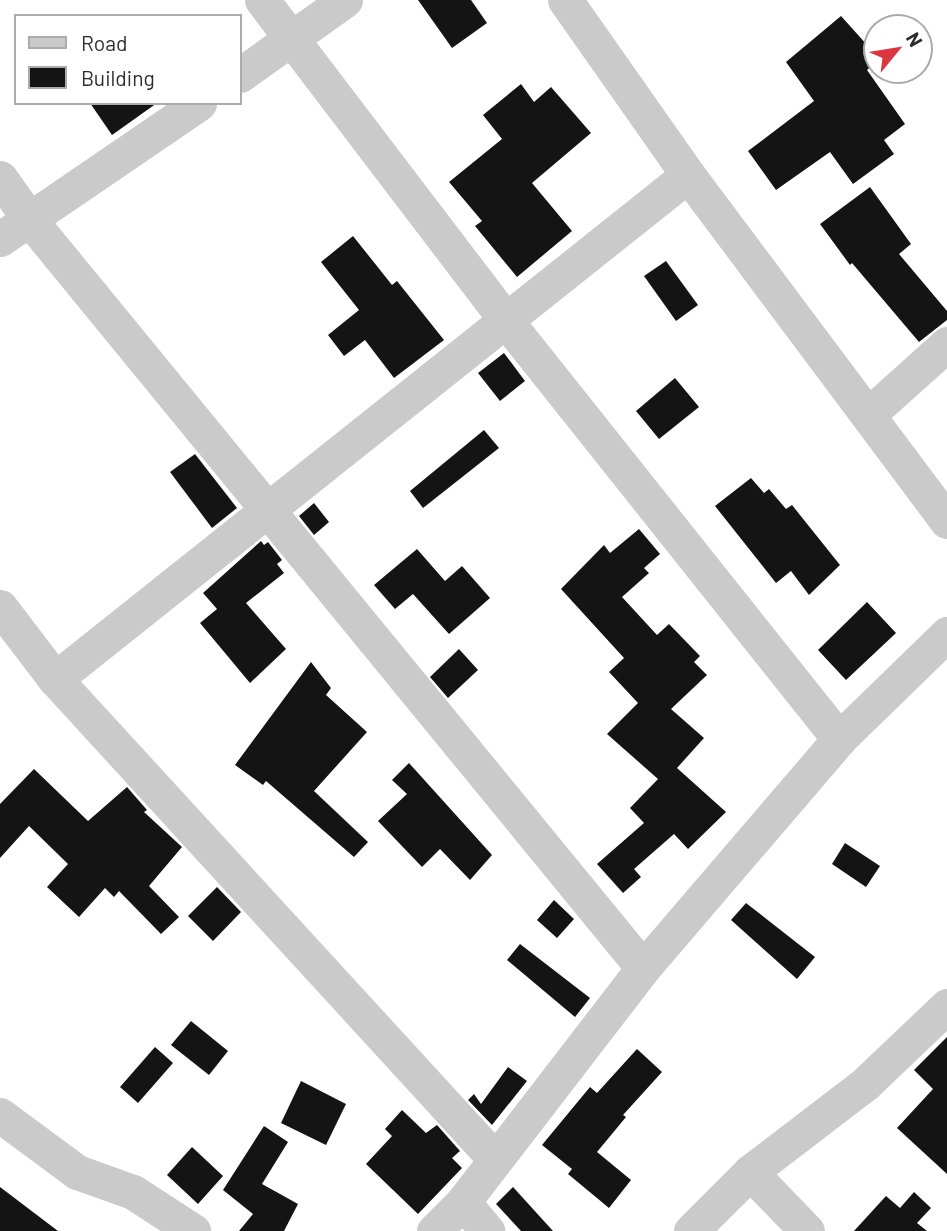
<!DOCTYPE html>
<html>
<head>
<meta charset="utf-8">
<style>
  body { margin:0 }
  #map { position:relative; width:947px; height:1231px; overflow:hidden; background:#fff; font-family:Barlow,sans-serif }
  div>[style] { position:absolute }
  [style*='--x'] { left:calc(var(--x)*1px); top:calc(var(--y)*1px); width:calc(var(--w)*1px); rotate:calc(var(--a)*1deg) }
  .building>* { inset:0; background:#141414 }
  .minor>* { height:35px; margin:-17.5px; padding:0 17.5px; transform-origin:17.5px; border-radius:17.5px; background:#cacaca }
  span { translate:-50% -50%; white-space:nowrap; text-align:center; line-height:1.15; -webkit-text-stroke:7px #fff; paint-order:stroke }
  .legend { position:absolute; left:14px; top:14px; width:228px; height:91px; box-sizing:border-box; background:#fff; border:2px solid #ababab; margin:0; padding:9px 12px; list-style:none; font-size:21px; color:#2d2d2d }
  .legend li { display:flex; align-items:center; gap:14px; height:35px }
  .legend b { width:35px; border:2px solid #ababab }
  .north { position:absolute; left:863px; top:14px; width:70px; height:70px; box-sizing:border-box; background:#fff; border:2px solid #ababab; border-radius:50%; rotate:60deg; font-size:19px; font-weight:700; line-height:28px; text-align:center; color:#2d2d2d }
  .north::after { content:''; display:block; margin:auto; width:24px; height:32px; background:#db3740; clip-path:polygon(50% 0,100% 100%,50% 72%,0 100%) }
</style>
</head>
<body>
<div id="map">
  <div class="building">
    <div style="clip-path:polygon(418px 0,471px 0,487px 23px,452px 48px)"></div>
    <div style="clip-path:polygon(841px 16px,877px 56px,877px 61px,867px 70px,905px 124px,884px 140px,894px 154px,853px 184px,830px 152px,776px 190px,748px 151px,814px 101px,786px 62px)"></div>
    <div style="clip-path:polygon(521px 84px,534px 102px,551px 87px,591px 133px,532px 183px,572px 231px,517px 277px,475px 226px,482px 221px,449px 182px,502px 139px,483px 115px)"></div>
    <div style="clip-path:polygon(90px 103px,157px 103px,112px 135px)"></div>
    <div style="clip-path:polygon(870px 187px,911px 244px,899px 254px,947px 311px,947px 320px,919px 342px,852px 263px,850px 265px,820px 224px)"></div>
    <div style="clip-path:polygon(353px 236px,392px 285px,397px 281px,444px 340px,394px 378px,365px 340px,344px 356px,328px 335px,359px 310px,321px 262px)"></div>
    <div style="clip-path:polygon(666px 261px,698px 305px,676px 321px,644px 276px)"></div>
    <div style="clip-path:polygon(504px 353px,525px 381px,500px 401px,478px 373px)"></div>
    <div style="clip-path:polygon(675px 378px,699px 407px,659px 439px,636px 411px)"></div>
    <div style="clip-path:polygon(484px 430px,499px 448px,423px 508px,410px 491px)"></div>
    <div style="clip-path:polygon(195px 454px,237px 508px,212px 528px,170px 472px)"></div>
    <div style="clip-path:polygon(751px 478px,764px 493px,769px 489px,786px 509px,792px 505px,840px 565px,809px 595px,791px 571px,776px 583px,715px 506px)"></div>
    <div style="clip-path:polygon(314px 503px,329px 522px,314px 535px,299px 516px)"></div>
    <div style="clip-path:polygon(639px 529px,660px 554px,644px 568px,649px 573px,622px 597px,657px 635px,669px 624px,700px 656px,694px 662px,707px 675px,671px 709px,704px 738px,677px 768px,726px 812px,688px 849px,674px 834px,634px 869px,641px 877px,623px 893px,597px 864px,644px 823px,630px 808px,658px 779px,607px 734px,638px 703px,609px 672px,624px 658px,561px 589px,604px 545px,610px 553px)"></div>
    <div style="clip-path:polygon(261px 541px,264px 545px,268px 542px,282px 560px,277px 564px,284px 573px,246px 603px,286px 649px,250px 683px,200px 623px,217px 609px,203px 593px)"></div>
    <div style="clip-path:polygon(417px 549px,445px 581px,462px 566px,490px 598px,449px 634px,413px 594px,395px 609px,374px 585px)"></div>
    <div style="clip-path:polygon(867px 602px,896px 633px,846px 680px,818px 650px)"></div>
    <div style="clip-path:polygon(459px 649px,478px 670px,448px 698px,430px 677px)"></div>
    <div style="clip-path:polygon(311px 662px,331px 688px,326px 695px,367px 732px,314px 791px,368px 842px,354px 857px,266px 781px,263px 785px,235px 765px)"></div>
    <div style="clip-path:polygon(409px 763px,492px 855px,470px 880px,440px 849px,422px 867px,378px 821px,407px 794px,392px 780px)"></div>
    <div style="clip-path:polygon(34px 769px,88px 821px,127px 787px,147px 810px,144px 812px,182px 847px,149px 886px,179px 917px,161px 934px,119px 891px,114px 897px,105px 888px,79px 917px,47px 887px,68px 864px,29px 826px,0 858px,0 804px)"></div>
    <div style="clip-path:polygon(845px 843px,880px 866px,866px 887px,832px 864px)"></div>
    <div style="clip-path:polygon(217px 887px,241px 912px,213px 941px,188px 916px)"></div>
    <div style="clip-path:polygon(554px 900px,574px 919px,557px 938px,537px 920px)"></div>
    <div style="clip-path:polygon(746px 903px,815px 957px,797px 979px,731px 920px)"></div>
    <div style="clip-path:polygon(520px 944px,590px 998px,575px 1017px,507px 960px)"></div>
    <div style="clip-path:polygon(191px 1021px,228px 1051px,209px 1075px,171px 1045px)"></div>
    <div style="clip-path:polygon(947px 1037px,947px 1174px,897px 1128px,933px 1089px,914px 1070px)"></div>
    <div style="clip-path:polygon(155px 1047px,173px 1063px,138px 1103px,120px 1087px)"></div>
    <div style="clip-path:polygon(637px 1049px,662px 1072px,623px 1115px,626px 1117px,597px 1152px,631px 1180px,609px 1208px,568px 1174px,572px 1169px,542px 1145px,590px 1087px,597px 1093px)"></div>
    <div style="clip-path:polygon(508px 1067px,527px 1081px,492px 1125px,468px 1100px,474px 1094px,481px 1104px)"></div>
    <div style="clip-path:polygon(301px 1081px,346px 1104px,326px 1145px,281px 1123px)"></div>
    <div style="clip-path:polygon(402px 1110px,426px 1133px,437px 1125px,460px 1151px,452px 1158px,462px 1168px,418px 1214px,366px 1164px,392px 1136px,385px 1129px)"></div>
    <div style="clip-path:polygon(264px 1126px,288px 1142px,262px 1184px,298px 1204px,284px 1231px,239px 1231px,253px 1214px,223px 1190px)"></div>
    <div style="clip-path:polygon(192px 1147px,223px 1176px,198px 1204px,167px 1175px)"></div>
    <div style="clip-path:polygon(0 1187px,58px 1231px,0 1231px)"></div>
    <div style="clip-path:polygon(513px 1187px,553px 1231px,521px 1231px,496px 1204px)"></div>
    <div style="clip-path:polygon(914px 1192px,931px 1208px,917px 1223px,927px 1231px,854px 1231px,886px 1196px,900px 1208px)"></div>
  </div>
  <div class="minor">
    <div style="--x:262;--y:0;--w:405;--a:52.7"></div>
    <div style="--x:507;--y:322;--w:533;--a:51.47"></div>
    <div style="--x:565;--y:0;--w:214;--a:54.9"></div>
    <div style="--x:688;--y:175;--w:432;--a:53.2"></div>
    <div style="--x:240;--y:75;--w:129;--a:-35.5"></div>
    <div style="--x:0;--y:178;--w:52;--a:54.5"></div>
    <div style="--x:30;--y:220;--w:967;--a:50.66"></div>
    <div style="--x:0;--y:239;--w:241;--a:-34.3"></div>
    <div style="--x:869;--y:414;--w:105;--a:-41.9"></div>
    <div style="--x:0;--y:607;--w:91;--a:52.6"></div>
    <div style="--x:55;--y:679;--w:651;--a:47.49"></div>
    <div style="--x:55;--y:679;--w:809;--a:-38.53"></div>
    <div style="--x:0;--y:1115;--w:96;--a:36.5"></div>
    <div style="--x:77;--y:1172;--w:59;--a:19.7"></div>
    <div style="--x:133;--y:1192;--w:72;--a:33"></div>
    <div style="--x:750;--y:1172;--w:82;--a:46"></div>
    <div style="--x:463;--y:1202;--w:38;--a:50"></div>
    <div style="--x:434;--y:1231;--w:41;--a:-45"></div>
    <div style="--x:463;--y:1202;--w:295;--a:-52.4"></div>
    <div style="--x:643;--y:968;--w:301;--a:-49.4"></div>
    <div style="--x:839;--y:739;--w:151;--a:-44.2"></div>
    <div style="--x:691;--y:1231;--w:83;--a:-45"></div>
    <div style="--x:750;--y:1172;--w:145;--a:-37.4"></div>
    <div style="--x:865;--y:1084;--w:113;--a:-43.6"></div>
  </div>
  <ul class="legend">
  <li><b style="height:9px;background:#cacaca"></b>Road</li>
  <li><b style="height:19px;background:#141414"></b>Building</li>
  </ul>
  <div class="north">N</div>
</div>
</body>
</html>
